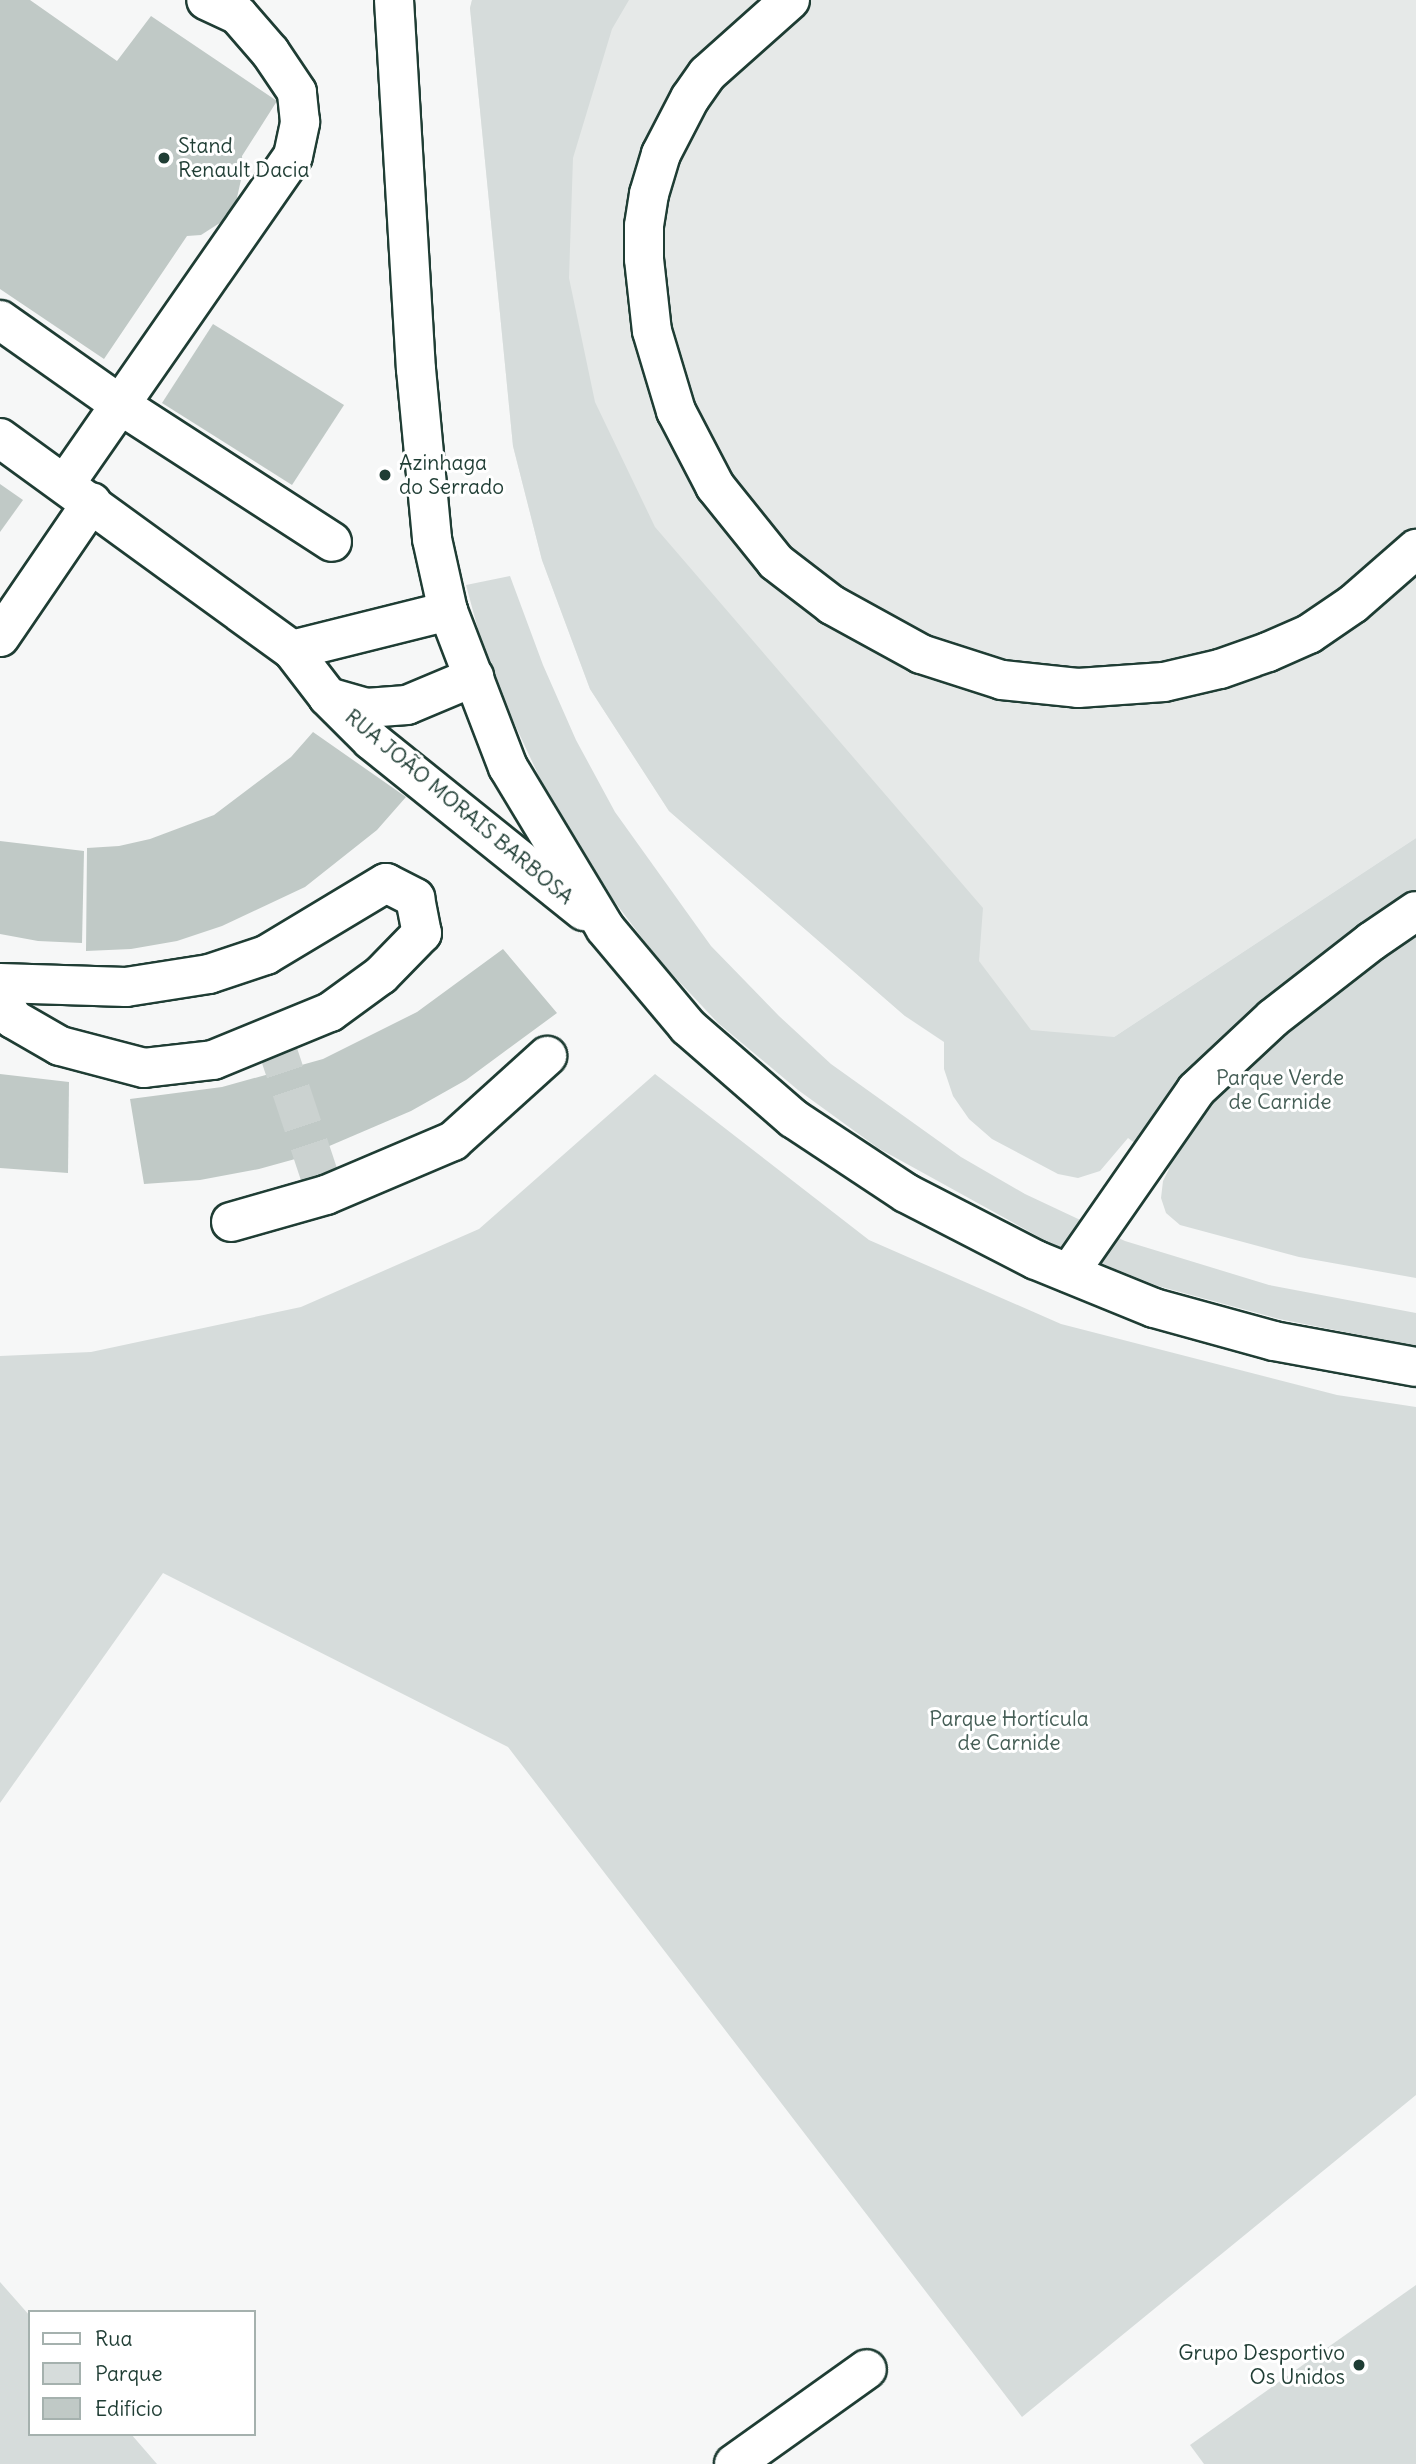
<!DOCTYPE html>
<html>
<head>
<meta charset="utf-8">
<style>
  body { margin:0 }
  #map { position:relative; width:1416px; height:2464px; overflow:hidden; background:#f6f7f7; font-family:Delius,sans-serif }
  div>[style] { position:absolute }
  [style*='--x'] { left:calc(var(--x)*1px); top:calc(var(--y)*1px); width:calc(var(--w)*1px); rotate:calc(var(--a)*1deg) }
  .built>* { inset:0; background:#e6e9e8 }
  .green>* { inset:0; background:#d6dcdb }
  .building>* { inset:0; background:#c0c9c6 }
  .minor-tunnel>* { height:38px; margin-top:-19px; transform-origin:0; background:repeating-linear-gradient(90deg,#cbd2d0 0 38px,transparent 0 57px) }
  .roads { filter:drop-shadow(2px 0 #1f3d34) drop-shadow(-2px 0 #1f3d34) drop-shadow(0 2px #1f3d34) drop-shadow(0 -2px #1f3d34) }
  .minor>* { height:38px; margin:-19px; padding:0 19px; transform-origin:19px; border-radius:19px; background:#fff }
  .dots>* { width:19px; height:19px; translate:-50% -50%; box-sizing:border-box; border:4px solid #fff; border-radius:50% }
  span { translate:-50% -50%; white-space:nowrap; text-align:center; line-height:1.15; -webkit-text-stroke:6px #fff; paint-order:stroke }
  .poi-label { font-size:21px; color:#1f3d34 }
  .left { translate:0 -50%; text-align:left }
  .right { translate:-100% -50%; text-align:right }
  .street-label { font-size:21px; color:#1f3d34 }
  .park-label { font-size:21px; color:#445d55 }
  .legend { position:absolute; left:28px; top:2310px; width:228px; height:126px; box-sizing:border-box; background:#fff; border:2px solid #a5b1ae; margin:0; padding:9px 12px; list-style:none; font-size:21px; color:#1f3d34 }
  .legend li { display:flex; align-items:center; gap:14px; height:35px }
  .legend b { width:35px; border:2px solid #a5b1ae }
</style>
</head>
<body>
<div id="map">
  <div class="built">
    <div style="clip-path:polygon(472px 0,1416px 0,1416px 838px,1114px 1037px,1086px 1047px,905px 1016px,669px 811px,590px 689px,542px 560px,513px 446px,470px 8px)"></div>
  </div>
  <div class="green">
    <div style="clip-path:polygon(472px 0,629px 0,612px 29px,573px 158px,569px 278px,595px 402px,655px 527px,983px 908px,979px 961px,1031px 1030px,1114px 1037px,1416px 838px,1416px 1278px,1299px 1257px,1180px 1225px,1166px 1213px,1161px 1198px,1163px 1181px,1169px 1169px,1128px 1138px,1100px 1171px,1078px 1178px,1058px 1174px,992px 1139px,969px 1119px,953px 1096px,944px 1069px,944px 1042px,905px 1016px,669px 811px,590px 689px,542px 560px,513px 446px,470px 8px)"></div>
    <div style="clip-path:polygon(510px 576px,543px 665px,576px 740px,615px 812px,711px 946px,779px 1016px,831px 1064px,961px 1157px,1025px 1194px,1125px 1241px,1269px 1285px,1416px 1313px,1416px 1346px,1279px 1319px,1158px 1286px,1050px 1243px,878px 1148px,798px 1090px,718px 1023px,658px 959px,602px 885px,551px 802px,502px 697px,483px 648px,466px 585px)"></div>
    <div style="clip-path:polygon(655px 1074px,869px 1240px,1061px 1324px,1337px 1395px,1416px 1407px,1416px 2095px,1022px 2417px,508px 1747px,163px 1573px,0 1803px,0 1356px,91px 1352px,301px 1307px,479px 1229px)"></div>
    <div style="clip-path:polygon(0 2282px,30px 2316px,30px 2434px,131px 2434px,157px 2464px,0 2464px)"></div>
    <div style="clip-path:polygon(1416px 2285px,1416px 2464px,1204px 2464px,1190px 2445px)"></div>
  </div>
  <div class="building">
    <div style="clip-path:polygon(0 0,30px 0,117px 61px,151px 16px,277px 101px,242px 156px,243px 171px,236px 202px,226px 219px,201px 235px,187px 236px,104px 359px,0 289px)"></div>
    <div style="clip-path:polygon(213px 324px,344px 405px,292px 485px,162px 403px)"></div>
    <div style="clip-path:polygon(0 484px,23px 500px,0 532px)"></div>
    <div style="clip-path:polygon(313px 732px,406px 797px,377px 830px,305px 887px,222px 926px,177px 941px,131px 949px,86px 951px,87px 848px,119px 846px,150px 839px,214px 815px,291px 757px)"></div>
    <div style="clip-path:polygon(0 841px,84px 851px,82px 943px,38px 941px,0 934px)"></div>
    <div style="clip-path:polygon(503px 949px,557px 1013px,466px 1080px,411px 1111px,306px 1156px,259px 1169px,200px 1180px,144px 1184px,130px 1099px,222px 1087px,323px 1059px,417px 1012px)"></div>
    <div style="clip-path:polygon(0 1074px,69px 1082px,68px 1173px,0 1168px)"></div>
  </div>
  <div class="minor-tunnel">
    <div style="--x:273;--y:1036;--w:168;--a:71.6"></div>
  </div>
  <div class="roads">
    <div class="minor">
      <div style="--x:394;--y:0;--w:370;--a:86.6"></div>
      <div style="--x:416;--y:369;--w:171;--a:84.6"></div>
      <div style="--x:432;--y:539;--w:74;--a:77.5"></div>
      <div style="--x:448;--y:611;--w:167;--a:69"></div>
      <div style="--x:508;--y:767;--w:188;--a:58.9"></div>
      <div style="--x:605;--y:928;--w:129;--a:50"></div>
      <div style="--x:688;--y:1027;--w:140;--a:41"></div>
      <div style="--x:794;--y:1119;--w:134;--a:33.5"></div>
      <div style="--x:906;--y:1193;--w:146;--a:27.3"></div>
      <div style="--x:1036;--y:1260;--w:127;--a:22.1"></div>
      <div style="--x:1154;--y:1308;--w:124;--a:15.4"></div>
      <div style="--x:1274;--y:1341;--w:144;--a:10.4"></div>
      <div style="--x:790;--y:0;--w:111;--a:138.3"></div>
      <div style="--x:707;--y:74;--w:29;--a:125"></div>
      <div style="--x:690;--y:98;--w:63;--a:117.4"></div>
      <div style="--x:661;--y:154;--w:42;--a:106.7"></div>
      <div style="--x:649;--y:194;--w:32;--a:99"></div>
      <div style="--x:644;--y:226;--w:33;--a:90"></div>
      <div style="--x:644;--y:259;--w:72;--a:83.7"></div>
      <div style="--x:652;--y:331;--w:84;--a:73.3"></div>
      <div style="--x:676;--y:411;--w:85;--a:62.5"></div>
      <div style="--x:715;--y:486;--w:97;--a:51.2"></div>
      <div style="--x:776;--y:562;--w:71;--a:37.5"></div>
      <div style="--x:832;--y:605;--w:102;--a:28.8"></div>
      <div style="--x:921;--y:654;--w:85;--a:17.8"></div>
      <div style="--x:1002;--y:680;--w:76;--a:6"></div>
      <div style="--x:1078;--y:688;--w:86;--a:-4"></div>
      <div style="--x:1164;--y:682;--w:57;--a:-13.1"></div>
      <div style="--x:1220;--y:669;--w:51;--a:-19.5"></div>
      <div style="--x:1268;--y:652;--w:45;--a:-23.7"></div>
      <div style="--x:1309;--y:634;--w:53;--a:-34.3"></div>
      <div style="--x:1353;--y:604;--w:84;--a:-41.1"></div>
      <div style="--x:0;--y:320;--w:149;--a:35.2"></div>
      <div style="--x:122;--y:406;--w:250;--a:32.9"></div>
      <div style="--x:0;--y:438;--w:361;--a:36"></div>
      <div style="--x:292;--y:650;--w:59;--a:52.5"></div>
      <div style="--x:328;--y:697;--w:61;--a:45"></div>
      <div style="--x:371;--y:740;--w:273;--a:38.8"></div>
      <div style="--x:65;--y:484;--w:399;--a:-55.2"></div>
      <div style="--x:293;--y:156;--w:35;--a:-78"></div>
      <div style="--x:300;--y:122;--w:30;--a:-96"></div>
      <div style="--x:297;--y:92;--w:48;--a:-124"></div>
      <div style="--x:270;--y:52;--w:49;--a:-130.9"></div>
      <div style="--x:238;--y:15;--w:35;--a:-155"></div>
      <div style="--x:0;--y:637;--w:163;--a:-55.7"></div>
      <div style="--x:292;--y:650;--w:161;--a:-14"></div>
      <div style="--x:328;--y:697;--w:40;--a:16"></div>
      <div style="--x:366;--y:708;--w:41;--a:-4.2"></div>
      <div style="--x:407;--y:705;--w:73;--a:-22.7"></div>
      <div style="--x:0;--y:983;--w:126;--a:1.8"></div>
      <div style="--x:126;--y:987;--w:84;--a:-8.9"></div>
      <div style="--x:209;--y:974;--w:60;--a:-18.4"></div>
      <div style="--x:266;--y:955;--w:140;--a:-31"></div>
      <div style="--x:386;--y:883;--w:33;--a:27"></div>
      <div style="--x:415;--y:898;--w:36;--a:79"></div>
      <div style="--x:422;--y:933;--w:59;--a:134.3"></div>
      <div style="--x:381;--y:975;--w:63;--a:144"></div>
      <div style="--x:330;--y:1012;--w:126;--a:157.7"></div>
      <div style="--x:213;--y:1060;--w:69;--a:173.4"></div>
      <div style="--x:144;--y:1068;--w:87;--a:-165.3"></div>
      <div style="--x:60;--y:1046;--w:54;--a:-150.1"></div>
      <div style="--x:13;--y:1019;--w:26;--a:-119"></div>
      <div style="--x:231;--y:1222;--w:99;--a:-15.9"></div>
      <div style="--x:326;--y:1195;--w:138;--a:-23"></div>
      <div style="--x:453;--y:1141;--w:127;--a:-42.1"></div>
      <div style="--x:1069;--y:1273;--w:223;--a:-55.2"></div>
      <div style="--x:1196;--y:1090;--w:105;--a:-43.1"></div>
      <div style="--x:1273;--y:1018;--w:125;--a:-37.9"></div>
      <div style="--x:1372;--y:941;--w:53;--a:-34.3"></div>
      <div style="--x:734;--y:2464;--w:163;--a:-35.5"></div>
    </div>
  </div>
  <div class="dots">
    <div style="left:164px;top:158px;background:#1f3d34"></div>
    <div style="left:385px;top:475px;background:#1f3d34"></div>
    <div style="left:1359px;top:2365px;background:#1f3d34"></div>
  </div>
  <div class="poi-label">
    <span class="left" style="left:178px;top:158px">Stand<br>Renault Dacia</span>
    <span class="left" style="left:399px;top:475px">Azinhaga<br>do Serrado</span>
    <span class="right" style="left:1345px;top:2365px">Grupo Desportivo<br>Os Unidos</span>
  </div>
  <div class="street-label">
    <span style="left:459px;top:807px;rotate:40deg">RUA JOÃO MORAIS BARBOSA</span>
  </div>
  <div class="park-label">
    <span style="left:1280px;top:1090px">Parque Verde<br>de Carnide</span>
    <span style="left:1009px;top:1731px">Parque Hortícula<br>de Carnide</span>
  </div>
  <ul class="legend">
  <li><b style="height:9px;background:#fff"></b>Rua</li>
  <li><b style="height:19px;background:#d6dcdb"></b>Parque</li>
  <li><b style="height:19px;background:#c0c9c6"></b>Edifício</li>
  </ul>
</div>
</body>
</html>
